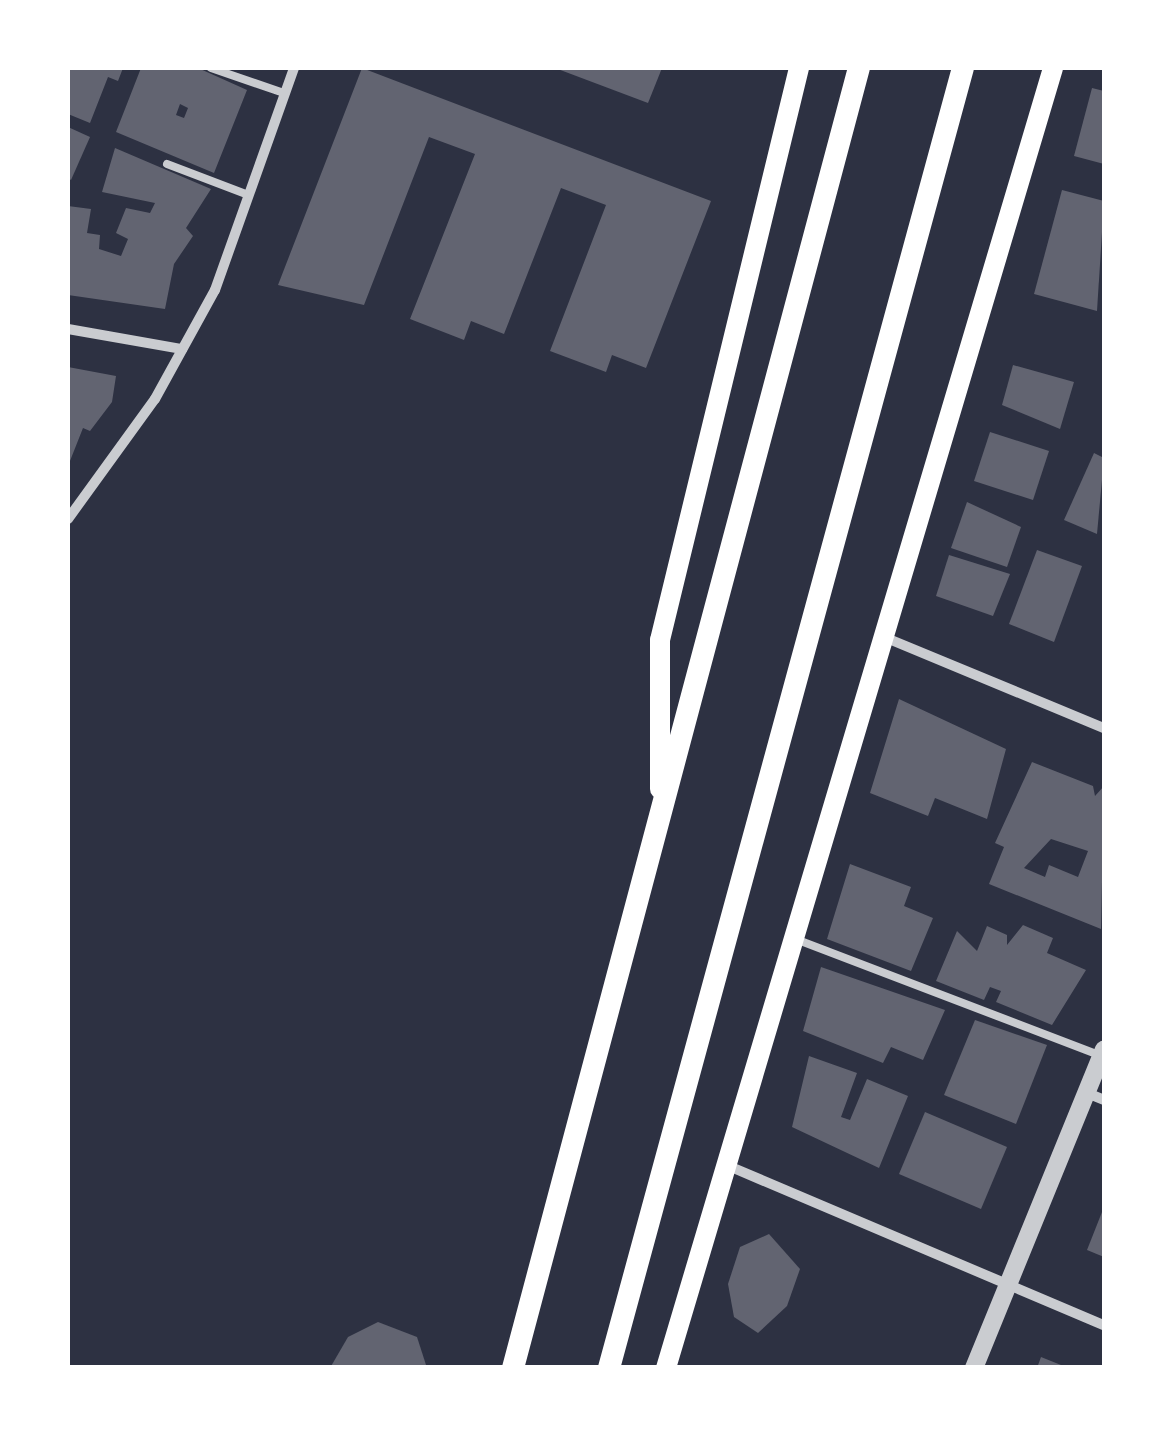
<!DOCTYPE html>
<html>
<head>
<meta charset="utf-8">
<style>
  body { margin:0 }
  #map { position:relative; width:1172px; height:1435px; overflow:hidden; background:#2d3142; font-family:Barlow,sans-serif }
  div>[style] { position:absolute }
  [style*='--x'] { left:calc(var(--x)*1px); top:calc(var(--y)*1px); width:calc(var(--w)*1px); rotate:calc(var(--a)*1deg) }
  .building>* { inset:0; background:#626471 }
  .service>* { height:8px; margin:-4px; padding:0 4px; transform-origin:4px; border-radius:4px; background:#caccd0 }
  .minor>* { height:10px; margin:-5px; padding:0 5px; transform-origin:5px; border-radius:5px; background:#caccd0 }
  .tertiary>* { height:18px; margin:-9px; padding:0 9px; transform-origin:9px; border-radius:9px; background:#caccd0 }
  .secondary>* { height:20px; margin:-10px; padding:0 10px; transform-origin:10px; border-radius:10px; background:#fff }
  .primary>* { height:22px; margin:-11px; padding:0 11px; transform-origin:11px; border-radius:11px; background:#fff }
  span { translate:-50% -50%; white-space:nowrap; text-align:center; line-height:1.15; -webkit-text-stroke:8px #fff; paint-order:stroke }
  .frame { position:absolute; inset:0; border:70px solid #fff; pointer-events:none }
</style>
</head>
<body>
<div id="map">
  <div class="building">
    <div style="clip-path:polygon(68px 68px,123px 68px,118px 81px,108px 77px,90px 123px,68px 114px)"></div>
    <div style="clip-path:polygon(evenodd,141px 68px,198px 68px,247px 90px,214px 173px,116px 132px,141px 68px,180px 104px,188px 108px,184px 118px,176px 115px,180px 104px)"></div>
    <div style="clip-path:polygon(362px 68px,711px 201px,646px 368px,612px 355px,606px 372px,550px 351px,606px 205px,561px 188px,504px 334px,471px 321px,464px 340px,410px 319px,475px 154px,429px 137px,364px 305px,278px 285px)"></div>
    <div style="clip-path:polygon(555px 68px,662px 68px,648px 103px)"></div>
    <div style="clip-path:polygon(1092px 88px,1104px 91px,1104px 164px,1074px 156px)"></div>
    <div style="clip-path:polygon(68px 127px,90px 137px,71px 180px,68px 178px)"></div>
    <div style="clip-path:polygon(115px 148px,211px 189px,186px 228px,193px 236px,174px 264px,165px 309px,68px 295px,68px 206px,91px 209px,87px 233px,100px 235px,99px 249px,121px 256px,128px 239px,116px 233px,126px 208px,150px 213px,155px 203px,102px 192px)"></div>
    <div style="clip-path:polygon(1062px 190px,1104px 201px,1097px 311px,1034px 294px)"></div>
    <div style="clip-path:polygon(1013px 365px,1074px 382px,1060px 429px,1002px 405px)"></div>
    <div style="clip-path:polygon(68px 367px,116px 376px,112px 402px,90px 431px,83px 428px,68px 466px)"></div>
    <div style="clip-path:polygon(990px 432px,1049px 451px,1033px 500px,974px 481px)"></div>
    <div style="clip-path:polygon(1094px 453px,1104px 458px,1097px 534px,1064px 520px)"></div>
    <div style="clip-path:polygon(967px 502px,1021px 527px,1007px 567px,951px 548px)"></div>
    <div style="clip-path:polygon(1037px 550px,1082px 566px,1054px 642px,1009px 624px)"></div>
    <div style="clip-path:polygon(949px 555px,1010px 574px,993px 616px,936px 596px)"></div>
    <div style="clip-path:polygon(899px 699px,1006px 749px,987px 819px,935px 798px,928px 816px,870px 793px)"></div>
    <div style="clip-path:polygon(evenodd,1032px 762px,1093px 786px,1095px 796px,1104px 786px,1101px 929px,989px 884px,1004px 847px,995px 843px,1032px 762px,1051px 839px,1088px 851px,1078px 877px,1049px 865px,1045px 877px,1024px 868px,1051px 839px)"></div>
    <div style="clip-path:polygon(850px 864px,911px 887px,904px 906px,933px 918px,911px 971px,827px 939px)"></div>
    <div style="clip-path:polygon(1023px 925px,1053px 938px,1047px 953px,1086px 970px,1052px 1025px,996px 1002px,1001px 991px,990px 987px,984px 1000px,936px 981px,957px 931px,977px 951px,987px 926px,1007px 935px,1007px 945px)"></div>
    <div style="clip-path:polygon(821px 967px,945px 1010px,923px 1060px,891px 1047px,883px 1063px,803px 1031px)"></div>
    <div style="clip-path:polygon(975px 1020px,1047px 1045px,1016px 1124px,944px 1095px)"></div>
    <div style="clip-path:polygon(809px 1056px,857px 1073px,841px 1117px,850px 1120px,867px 1079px,908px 1096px,879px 1168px,792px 1127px)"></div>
    <div style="clip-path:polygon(925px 1112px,1007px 1147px,981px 1209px,899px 1174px)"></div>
    <div style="clip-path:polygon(1104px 1207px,1104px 1257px,1087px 1250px)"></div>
    <div style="clip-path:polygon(769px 1234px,800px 1269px,787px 1306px,758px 1333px,734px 1317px,728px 1284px,740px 1247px)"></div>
    <div style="clip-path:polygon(378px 1322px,417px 1337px,427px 1368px,330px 1368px,348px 1337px)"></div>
    <div style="clip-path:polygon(1041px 1357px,1066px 1367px,1066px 1368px,1037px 1368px)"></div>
  </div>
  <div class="service">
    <div style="--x:211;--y:68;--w:77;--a:18.9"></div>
    <div style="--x:167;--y:164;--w:85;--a:20.8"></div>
    <div style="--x:798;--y:940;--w:325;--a:20.9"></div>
  </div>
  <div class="minor">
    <div style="--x:68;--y:329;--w:116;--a:10"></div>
    <div style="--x:68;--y:519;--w:148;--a:-54.1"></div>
    <div style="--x:155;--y:399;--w:124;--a:-61.2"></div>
    <div style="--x:215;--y:290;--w:236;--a:-70.4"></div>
    <div style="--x:884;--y:637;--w:238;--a:22.5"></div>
    <div style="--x:1087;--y:1093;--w:18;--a:22"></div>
    <div style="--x:724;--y:1164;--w:413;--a:23"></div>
  </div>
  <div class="tertiary">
    <div style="--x:974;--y:1368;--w:344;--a:-67.8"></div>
  </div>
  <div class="secondary">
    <div style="--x:660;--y:789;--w:149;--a:-90"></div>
    <div style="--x:660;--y:640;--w:589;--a:-76.34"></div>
    <div style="--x:666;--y:1368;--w:1356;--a:-73.42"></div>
  </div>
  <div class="primary">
    <div style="--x:513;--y:1368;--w:1345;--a:-75.1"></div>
    <div style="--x:609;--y:1368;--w:1347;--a:-74.77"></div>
  </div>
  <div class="frame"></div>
</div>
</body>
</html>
